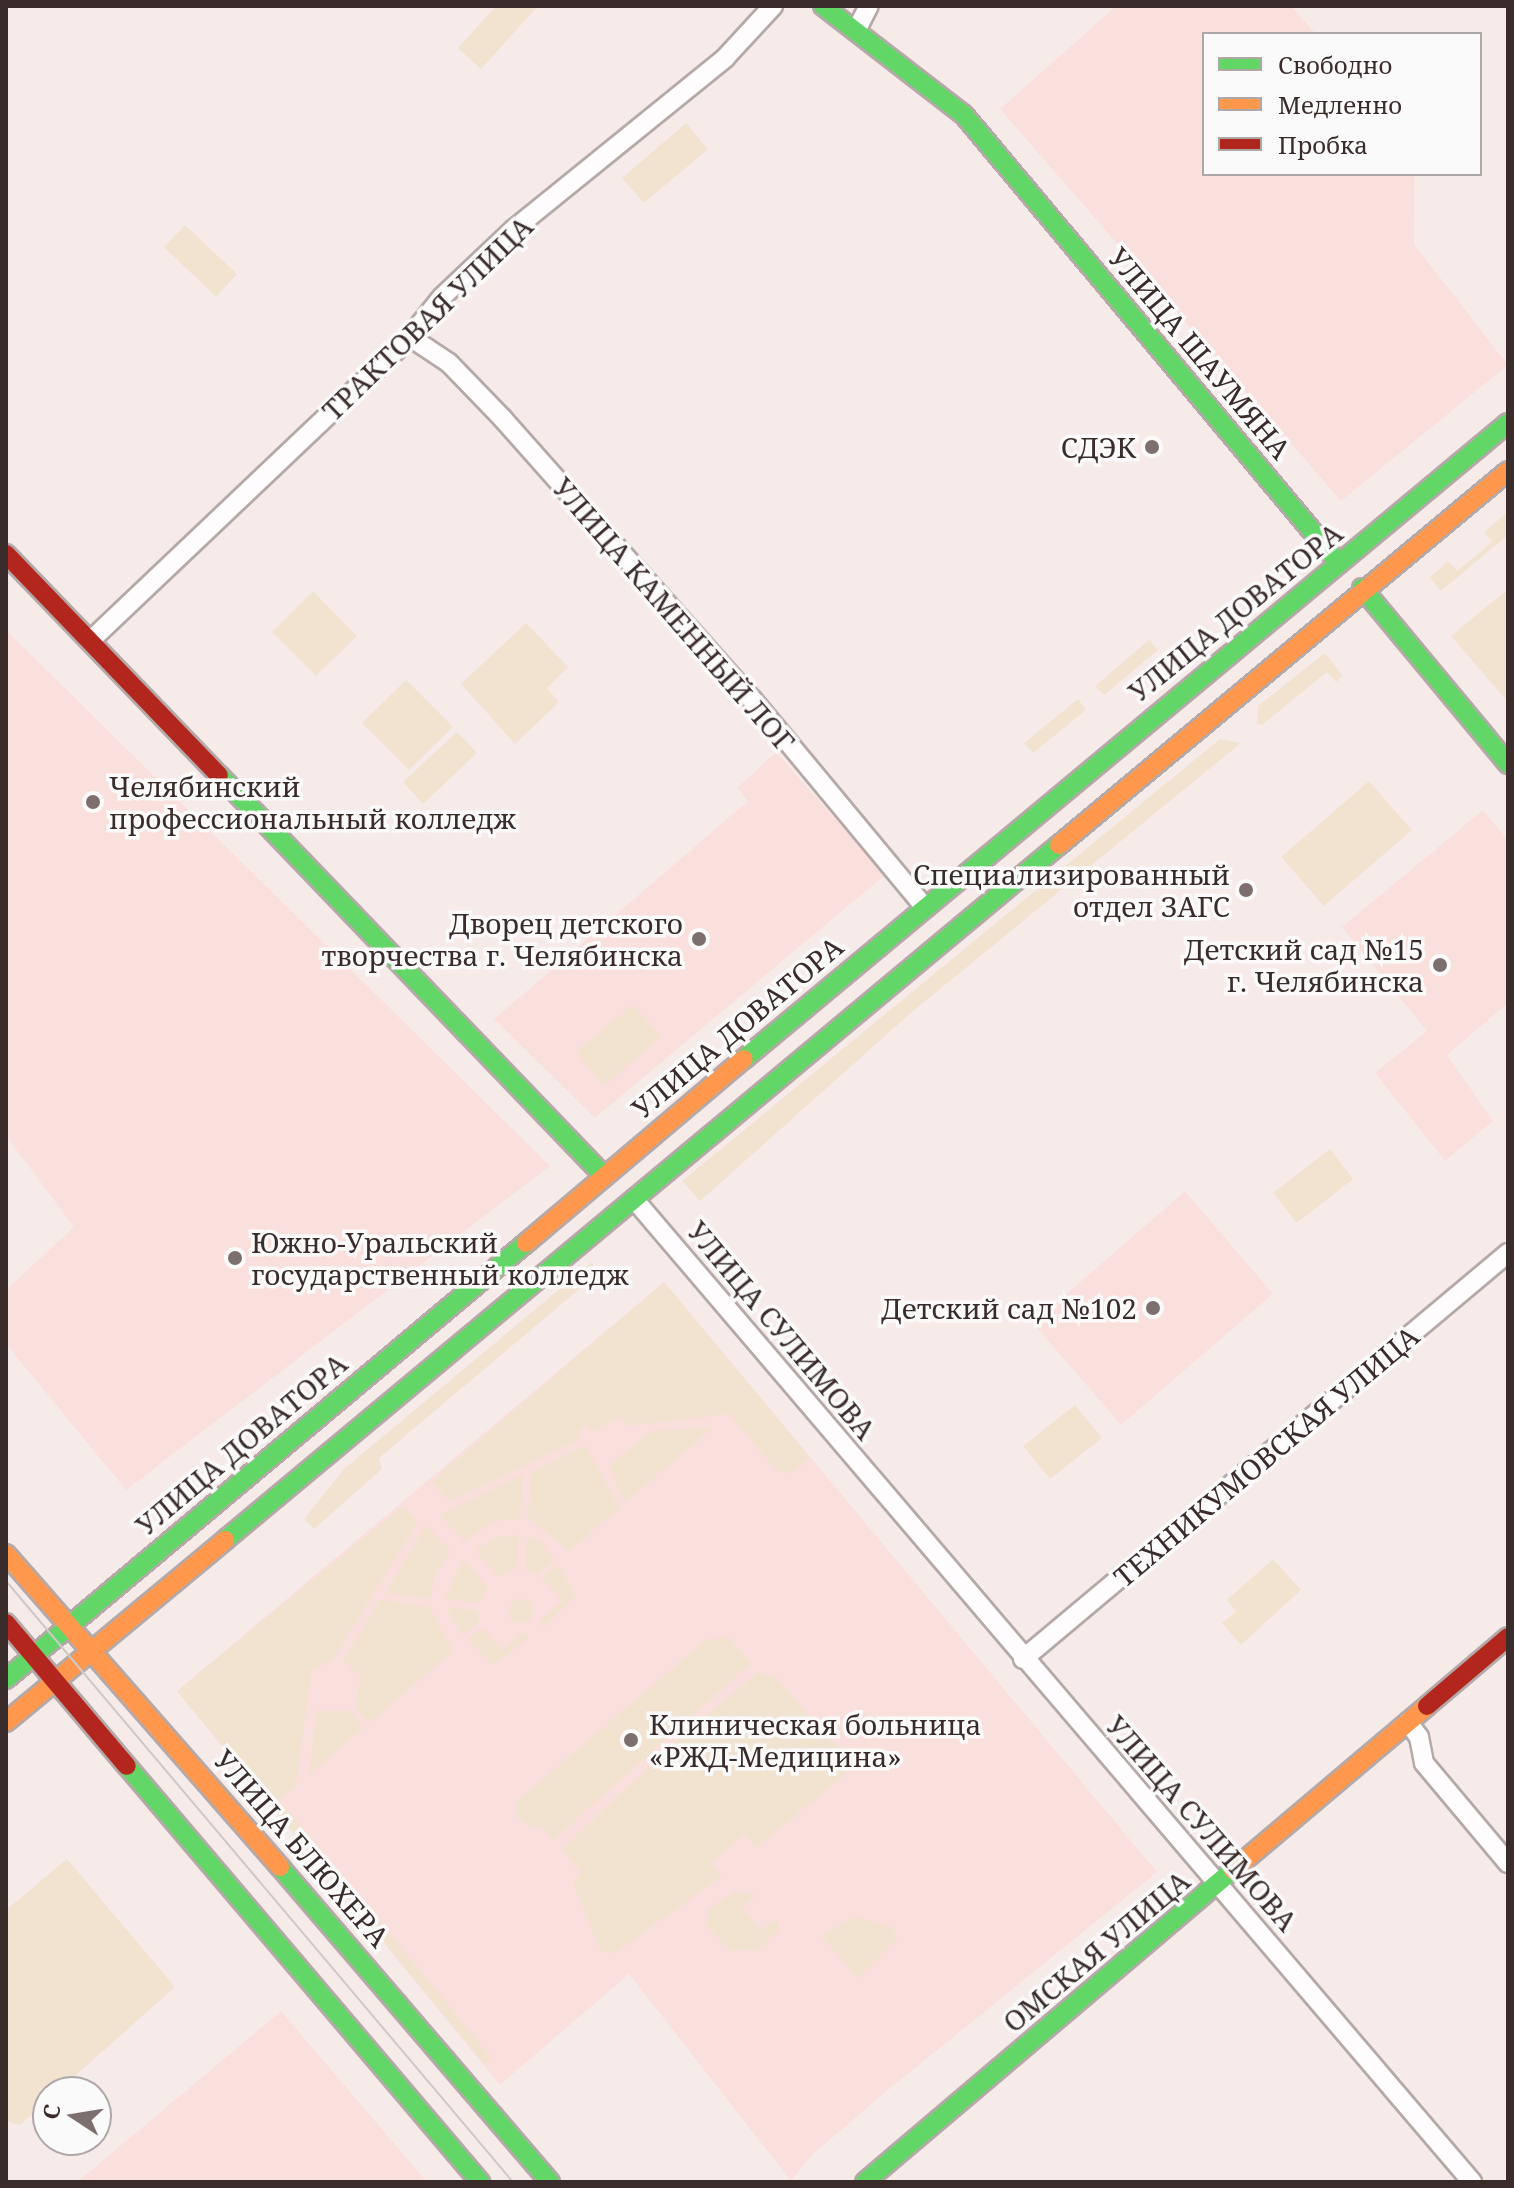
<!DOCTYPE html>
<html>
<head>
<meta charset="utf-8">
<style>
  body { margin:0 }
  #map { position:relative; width:1514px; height:2188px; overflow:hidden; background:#f7ebea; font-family:"Noto Serif",serif }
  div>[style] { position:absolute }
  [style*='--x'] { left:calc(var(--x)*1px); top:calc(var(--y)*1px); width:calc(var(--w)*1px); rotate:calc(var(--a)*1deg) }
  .built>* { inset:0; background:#f9e0dd }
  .green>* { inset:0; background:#f2e2d0 }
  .round { border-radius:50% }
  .roads { filter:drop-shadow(2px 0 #b5a9a8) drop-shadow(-2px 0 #b5a9a8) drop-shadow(0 2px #b5a9a8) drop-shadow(0 -2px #b5a9a8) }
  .street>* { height:18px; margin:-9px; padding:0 9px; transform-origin:9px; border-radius:9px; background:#fefcfc }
  .fast>* { height:18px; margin:-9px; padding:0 9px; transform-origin:9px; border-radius:9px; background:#63d668 }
  .slow>* { height:18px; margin:-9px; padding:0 9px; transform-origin:9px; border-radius:9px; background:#ff974d }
  .jam>* { height:18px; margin:-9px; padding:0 9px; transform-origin:9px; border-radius:9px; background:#b3261e }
  .tram>* { height:2px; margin:-1px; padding:0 1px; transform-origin:1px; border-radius:1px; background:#cdc9c9 }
  .dots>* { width:22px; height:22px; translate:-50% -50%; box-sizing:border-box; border:4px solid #fafafa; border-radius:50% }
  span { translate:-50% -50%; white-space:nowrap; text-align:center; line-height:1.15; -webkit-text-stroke:7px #fafafa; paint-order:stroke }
  .street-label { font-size:28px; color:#3a2c2b }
  .poi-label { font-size:28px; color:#3a2c2b }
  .right { translate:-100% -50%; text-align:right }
  .left { translate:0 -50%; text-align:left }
  .frame { position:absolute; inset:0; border:8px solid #3a2c2b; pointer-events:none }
  .legend { position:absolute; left:1202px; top:32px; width:280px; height:144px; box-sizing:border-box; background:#fafafa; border:2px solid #ada8a7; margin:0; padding:10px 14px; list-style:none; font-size:24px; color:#3a2c2b }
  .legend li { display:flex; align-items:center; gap:16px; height:40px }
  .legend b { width:40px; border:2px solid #ada8a7 }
  .north { position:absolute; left:32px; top:2076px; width:80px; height:80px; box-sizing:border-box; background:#fafafa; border:2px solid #ada8a7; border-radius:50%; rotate:282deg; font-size:22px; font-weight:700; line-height:32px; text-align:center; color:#3a2c2b }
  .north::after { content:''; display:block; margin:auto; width:28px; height:36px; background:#7c6f6e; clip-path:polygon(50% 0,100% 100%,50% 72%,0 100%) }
</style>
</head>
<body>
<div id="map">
  <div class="built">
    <div style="clip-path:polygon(1116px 6px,1291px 6px,1316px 34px,1204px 34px,1204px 174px,1415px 174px,1414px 244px,1508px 365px,1341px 501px,1000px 109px)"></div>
    <div style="clip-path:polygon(6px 630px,550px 1166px,126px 1490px,6px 1344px,6px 1290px,74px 1227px,6px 1136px)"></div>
    <div style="clip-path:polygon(776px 752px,885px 875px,595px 1118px,494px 1019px,748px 801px,737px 788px)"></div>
    <div style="clip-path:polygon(1483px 810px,1508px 841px,1508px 1003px,1447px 1055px,1493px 1121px,1445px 1161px,1375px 1073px,1427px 1031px,1342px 927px)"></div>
    <div style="clip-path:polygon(1185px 1191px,1273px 1294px,1121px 1425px,1033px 1323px)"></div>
    <div style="clip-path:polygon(664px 1282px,1157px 1872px,888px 2090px,811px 2156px,791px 2181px,629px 1974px,500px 2085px,177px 1691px)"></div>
    <div style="clip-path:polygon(281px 2011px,427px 2182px,77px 2182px)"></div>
  </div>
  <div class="green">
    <div style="clip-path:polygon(496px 6px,538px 6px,481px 69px,458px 48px)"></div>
    <div style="clip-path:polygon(686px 123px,708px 149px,644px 203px,622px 178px)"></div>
    <div style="clip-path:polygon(185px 225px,237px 274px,216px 297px,164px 247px)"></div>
    <div style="clip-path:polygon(1508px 512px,1508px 535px,1441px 591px,1430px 577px,1448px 561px,1457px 571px,1492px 542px,1484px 532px)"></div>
    <div style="clip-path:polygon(1508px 589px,1508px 702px,1451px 636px)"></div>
    <div style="clip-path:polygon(313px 591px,357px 636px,316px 676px,272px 632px)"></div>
    <div style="clip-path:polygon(526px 623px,568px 667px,547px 688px,559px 702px,515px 744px,461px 684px)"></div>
    <div style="clip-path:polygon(1149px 640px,1158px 650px,1104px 695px,1095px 686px)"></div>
    <div style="clip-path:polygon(1325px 653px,1343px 676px,1336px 682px,1327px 672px,1262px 725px,1257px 724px,1258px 706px)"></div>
    <div style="clip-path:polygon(406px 680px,453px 727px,409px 770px,362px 723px)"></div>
    <div style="clip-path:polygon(1078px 699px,1086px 710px,1033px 753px,1024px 743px)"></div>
    <div style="clip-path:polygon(457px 732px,477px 753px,423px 804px,403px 782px)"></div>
    <div style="clip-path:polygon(1220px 739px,1241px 743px,913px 1011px,700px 1201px,682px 1181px)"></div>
    <div style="clip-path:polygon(1369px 781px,1412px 830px,1324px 906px,1281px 857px)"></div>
    <div style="clip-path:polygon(633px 1004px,661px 1037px,604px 1086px,576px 1053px)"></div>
    <div style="clip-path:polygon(1330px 1149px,1353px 1179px,1297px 1223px,1273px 1193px)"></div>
    <div style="clip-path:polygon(592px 1262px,596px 1275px,379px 1458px,382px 1469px,314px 1529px,304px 1519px,344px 1469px)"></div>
    <div style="clip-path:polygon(664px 1282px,810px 1457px,792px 1473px,777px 1471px,729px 1414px,629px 1426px,620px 1416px,592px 1431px,586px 1425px,576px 1433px,580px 1439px,449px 1501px,432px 1481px)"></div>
    <div style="clip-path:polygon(1075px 1405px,1102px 1438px,1050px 1479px,1023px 1446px)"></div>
    <div style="clip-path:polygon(712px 1428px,624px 1503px,610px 1465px,652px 1431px)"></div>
    <div style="clip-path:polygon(585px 1445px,619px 1508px,569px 1551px,528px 1518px,531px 1472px)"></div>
    <div style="clip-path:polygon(523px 1475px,520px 1519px,493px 1521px,464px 1541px,440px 1515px)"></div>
    <div style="clip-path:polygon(403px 1506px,418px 1522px,332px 1660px,311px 1671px,296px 1786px,279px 1799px,490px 2056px,485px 2065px,177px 1691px)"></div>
    <div style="clip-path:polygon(426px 1525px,451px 1551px,435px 1574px,430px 1598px,386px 1593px)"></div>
    <div style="clip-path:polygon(519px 1535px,517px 1569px,498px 1576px,475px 1551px,497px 1537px)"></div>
    <div style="clip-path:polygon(527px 1536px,541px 1543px,554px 1560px,538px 1574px,525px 1569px)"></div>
    <div style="clip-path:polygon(1273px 1559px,1301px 1590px,1241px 1645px,1222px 1623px,1236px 1611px,1227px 1600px)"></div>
    <div style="clip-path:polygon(463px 1561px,487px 1586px,480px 1603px,444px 1599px)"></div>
    <div style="clip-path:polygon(557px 1565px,576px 1595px,544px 1626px,539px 1621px,562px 1601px,542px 1577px)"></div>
    <div class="round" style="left:509px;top:1599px;width:24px;height:24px"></div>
    <div style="clip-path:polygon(380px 1600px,430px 1607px,453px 1651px,369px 1723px,355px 1706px,361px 1676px,343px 1661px)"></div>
    <div style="clip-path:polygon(446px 1607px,478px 1611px,479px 1622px,463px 1635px)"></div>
    <div style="clip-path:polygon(482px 1628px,502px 1651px,524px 1632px,529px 1638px,493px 1665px,468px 1640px)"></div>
    <div style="clip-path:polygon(728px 1637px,751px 1663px,553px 1840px,539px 1824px,533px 1829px,516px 1815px,515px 1803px,706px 1640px)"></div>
    <div style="clip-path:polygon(758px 1673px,776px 1678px,847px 1757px,845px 1774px,757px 1847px,745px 1834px,711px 1863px,722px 1876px,615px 1953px,601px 1952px,573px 1883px,581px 1872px,562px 1849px,686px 1732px)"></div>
    <div style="clip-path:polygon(317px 1711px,350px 1711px,362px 1728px,309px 1775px)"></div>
    <div style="clip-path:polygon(67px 1859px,175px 1987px,57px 2092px,48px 2092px,48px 2100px,20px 2125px,6px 2121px,6px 1910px)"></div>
    <div style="clip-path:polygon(734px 1892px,757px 1895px,742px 1907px,761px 1930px,777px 1920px,779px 1930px,758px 1950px,729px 1950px,706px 1924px,708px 1910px)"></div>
    <div style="clip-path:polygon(855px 1917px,893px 1928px,898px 1938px,858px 1979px,822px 1936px)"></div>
  </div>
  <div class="roads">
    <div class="street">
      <div style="--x:856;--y:31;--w:28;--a:-63"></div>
      <div style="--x:410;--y:337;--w:47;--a:33.7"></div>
      <div style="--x:449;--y:363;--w:78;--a:46"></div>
      <div style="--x:503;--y:419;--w:375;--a:48.4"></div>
      <div style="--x:752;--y:699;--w:269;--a:50.3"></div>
      <div style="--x:90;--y:641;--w:441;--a:-43.5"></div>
      <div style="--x:410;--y:337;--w:51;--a:-51.3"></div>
      <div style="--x:442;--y:297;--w:99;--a:-43.4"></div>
      <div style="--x:514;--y:229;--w:272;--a:-39"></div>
      <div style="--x:725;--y:58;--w:71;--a:-47.3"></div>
      <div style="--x:634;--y:1199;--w:1292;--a:49.55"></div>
      <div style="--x:1023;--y:1659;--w:633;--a:-39.93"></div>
      <div style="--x:1408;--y:1722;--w:19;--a:54"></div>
      <div style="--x:1419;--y:1737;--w:26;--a:79"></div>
      <div style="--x:1424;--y:1763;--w:131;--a:50"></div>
    </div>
    <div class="fast">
      <div style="--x:823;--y:6;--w:178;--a:37.7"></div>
      <div style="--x:964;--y:115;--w:581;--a:50.09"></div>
      <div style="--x:1362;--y:588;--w:229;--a:50.3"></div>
      <div style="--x:219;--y:775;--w:556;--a:46.17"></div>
      <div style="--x:744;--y:1059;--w:994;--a:-39.78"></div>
      <div style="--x:225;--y:1540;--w:1086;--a:-39.81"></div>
      <div style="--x:6;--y:1679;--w:679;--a:-39.98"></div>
      <div style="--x:127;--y:1766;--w:546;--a:49.68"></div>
      <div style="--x:280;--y:1867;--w:415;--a:49.4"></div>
      <div style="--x:865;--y:2182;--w:482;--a:-40.3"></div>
    </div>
    <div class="slow">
      <div style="--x:1059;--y:845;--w:584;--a:-39.79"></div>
      <div style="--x:526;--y:1243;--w:285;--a:-40.2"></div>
      <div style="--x:6;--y:1554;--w:416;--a:48.8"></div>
      <div style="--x:6;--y:1722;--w:285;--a:-39.7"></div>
      <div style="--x:1233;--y:1870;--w:254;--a:-40.2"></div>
    </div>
    <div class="jam">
      <div style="--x:6;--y:554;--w:307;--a:46.1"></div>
      <div style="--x:6;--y:1623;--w:187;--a:49.8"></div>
      <div style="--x:1427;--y:1706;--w:106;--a:-40.4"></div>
    </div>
  </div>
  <div class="tram">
    <div style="--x:6;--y:1581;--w:786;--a:49.85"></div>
  </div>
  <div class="dots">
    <div style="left:1152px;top:447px;background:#7c6f6e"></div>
    <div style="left:93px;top:802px;background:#7c6f6e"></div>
    <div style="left:1246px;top:890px;background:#7c6f6e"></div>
    <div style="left:699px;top:939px;background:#7c6f6e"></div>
    <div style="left:1440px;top:965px;background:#7c6f6e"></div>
    <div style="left:235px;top:1258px;background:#7c6f6e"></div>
    <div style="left:1153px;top:1308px;background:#7c6f6e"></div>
    <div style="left:631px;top:1740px;background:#7c6f6e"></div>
  </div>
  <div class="street-label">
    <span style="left:427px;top:318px;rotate:-44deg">ТРАКТОВАЯ УЛИЦА</span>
    <span style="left:1200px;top:353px;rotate:50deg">УЛИЦА ШАУМЯНА</span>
    <span style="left:1235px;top:612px;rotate:-39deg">УЛИЦА ДОВАТОРА</span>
    <span style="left:674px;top:614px;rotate:49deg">УЛИЦА КАМЕННЫЙ ЛОГ</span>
    <span style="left:737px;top:1027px;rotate:-40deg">УЛИЦА ДОВАТОРА</span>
    <span style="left:782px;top:1330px;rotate:50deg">УЛИЦА СУЛИМОВА</span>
    <span style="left:241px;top:1444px;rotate:-40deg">УЛИЦА ДОВАТОРА</span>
    <span style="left:1266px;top:1456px;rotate:-40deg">ТЕХНИКУМОВСКАЯ УЛИЦА</span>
    <span style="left:1202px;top:1823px;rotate:49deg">УЛИЦА СУЛИМОВА</span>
    <span style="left:302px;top:1848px;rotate:49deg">УЛИЦА БЛЮХЕРА</span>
    <span style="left:1096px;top:1951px;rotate:-40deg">ОМСКАЯ УЛИЦА</span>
  </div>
  <div class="poi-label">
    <span class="right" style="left:1136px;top:447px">СДЭК</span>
    <span class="left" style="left:109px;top:802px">Челябинский<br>профессиональный колледж</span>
    <span class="right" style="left:1230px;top:890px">Специализированный<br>отдел ЗАГС</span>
    <span class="right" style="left:683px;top:939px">Дворец детского<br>творчества г. Челябинска</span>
    <span class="right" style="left:1424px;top:965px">Детский сад №15<br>г. Челябинска</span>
    <span class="left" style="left:251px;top:1258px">Южно-Уральский<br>государственный колледж</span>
    <span class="right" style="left:1137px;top:1308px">Детский сад №102</span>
    <span class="left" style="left:649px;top:1740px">Клиническая больница<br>«РЖД-Медицина»</span>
  </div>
  <div class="frame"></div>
  <ul class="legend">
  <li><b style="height:10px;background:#63d668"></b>Свободно</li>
  <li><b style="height:10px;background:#ff974d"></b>Медленно</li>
  <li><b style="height:10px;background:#b3261e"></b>Пробка</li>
  </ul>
  <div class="north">С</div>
</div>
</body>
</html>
